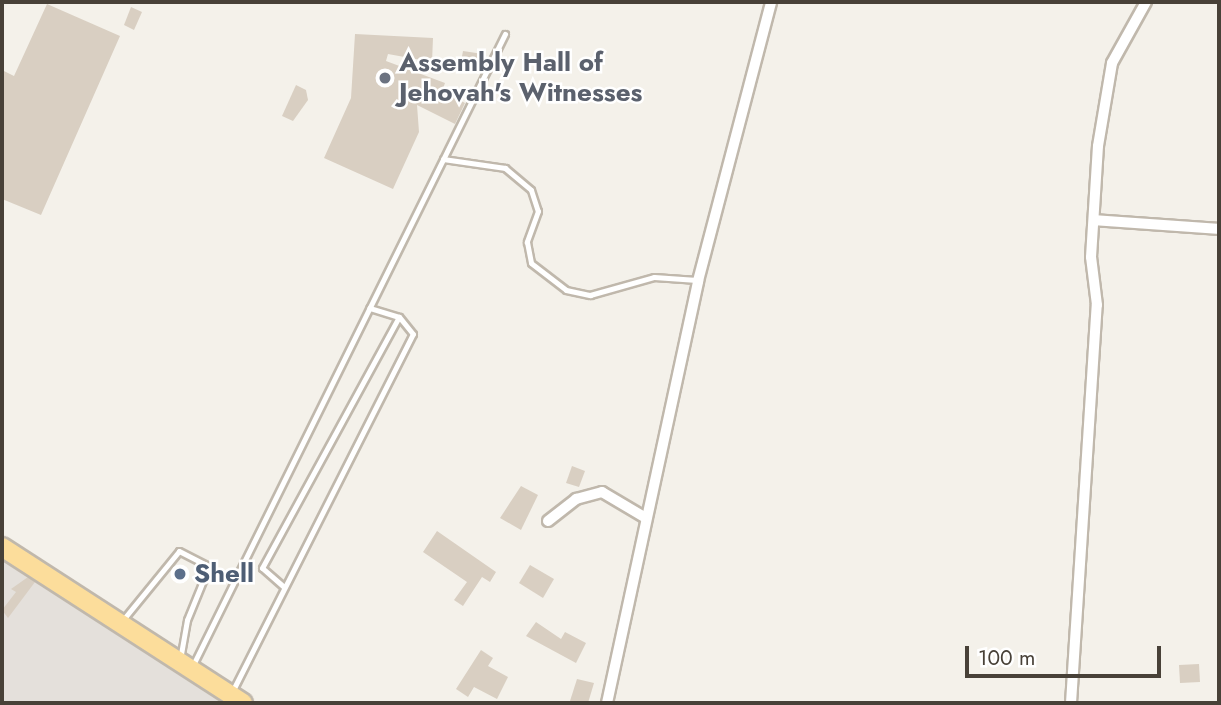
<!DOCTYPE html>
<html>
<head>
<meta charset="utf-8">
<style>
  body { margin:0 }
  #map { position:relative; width:1221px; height:705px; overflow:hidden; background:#f4f1ea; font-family:Jost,sans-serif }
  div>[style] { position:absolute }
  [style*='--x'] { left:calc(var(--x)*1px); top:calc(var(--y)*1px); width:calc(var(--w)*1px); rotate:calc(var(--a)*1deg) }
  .industrial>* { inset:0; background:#e4e0db }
  .building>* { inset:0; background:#d9cfc2 }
  .roads { filter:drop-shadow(2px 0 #c0b8ac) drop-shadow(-2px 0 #c0b8ac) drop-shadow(0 2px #c0b8ac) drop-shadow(0 -2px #c0b8ac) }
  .lane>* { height:5px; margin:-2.5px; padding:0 2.5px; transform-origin:2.5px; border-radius:2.5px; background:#fff }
  .street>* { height:10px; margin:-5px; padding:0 5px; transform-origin:5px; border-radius:5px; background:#fff }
  .primary>* { height:18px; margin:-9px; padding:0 9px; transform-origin:9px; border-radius:9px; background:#fcdd9b }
  .dots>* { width:19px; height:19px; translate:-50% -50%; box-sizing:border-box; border:4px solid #fff; border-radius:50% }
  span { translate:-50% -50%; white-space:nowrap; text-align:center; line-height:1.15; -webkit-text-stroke:5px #fff; paint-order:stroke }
  .worship-label { font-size:26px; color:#5b616d; font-weight:700 }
  .left { translate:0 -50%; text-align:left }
  .service-label { font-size:26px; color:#4e5e75; font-weight:700 }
  .frame { position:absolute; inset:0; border:4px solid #484138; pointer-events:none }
  .scale { position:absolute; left:965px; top:646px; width:196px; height:32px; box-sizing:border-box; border:4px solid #484138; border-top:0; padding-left:9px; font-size:21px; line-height:24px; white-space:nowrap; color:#484138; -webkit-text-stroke:5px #fff; paint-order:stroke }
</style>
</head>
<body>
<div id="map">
  <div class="industrial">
    <div style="clip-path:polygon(2px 548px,240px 703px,2px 703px)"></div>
  </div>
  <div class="building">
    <div style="clip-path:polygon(47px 4px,120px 36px,41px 215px,2px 199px,2px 70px,14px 76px)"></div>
    <div style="clip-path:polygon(131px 7px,142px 12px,134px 30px,124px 25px)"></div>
    <div style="clip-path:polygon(355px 34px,433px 38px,432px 62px,388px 54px,386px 61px,445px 83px,442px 91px,465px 103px,455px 124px,417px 105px,419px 132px,393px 189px,324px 158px,351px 98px)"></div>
    <div style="clip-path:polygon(463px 51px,483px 54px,480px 71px,460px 67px)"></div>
    <div style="clip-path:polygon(296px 85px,306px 90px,308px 100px,293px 121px,282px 116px)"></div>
    <div style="clip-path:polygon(572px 466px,585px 471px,579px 487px,566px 483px)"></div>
    <div style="clip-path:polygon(521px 486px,538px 495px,521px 530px,500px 518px)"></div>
    <div style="clip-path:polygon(437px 531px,496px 572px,490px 582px,482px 577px,463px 606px,454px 600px,467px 582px,423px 552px)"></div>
    <div style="clip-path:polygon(530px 565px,554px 579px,543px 598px,519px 583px)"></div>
    <div style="clip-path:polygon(28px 577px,35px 582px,8px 618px,2px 610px,16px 592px,11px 589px)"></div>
    <div style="clip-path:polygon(536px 622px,561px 639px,565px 632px,586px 643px,576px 663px,526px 636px)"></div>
    <div style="clip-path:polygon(481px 650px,493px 658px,488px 666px,508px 677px,497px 699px,474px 687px,468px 697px,456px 689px)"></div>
    <div style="clip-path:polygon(1199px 664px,1200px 682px,1180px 683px,1179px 665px)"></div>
    <div style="clip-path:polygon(577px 679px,594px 683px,588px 703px,570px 701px)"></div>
  </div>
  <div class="roads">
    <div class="lane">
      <div style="--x:443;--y:159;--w:63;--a:8.3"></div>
      <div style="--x:505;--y:168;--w:34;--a:40"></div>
      <div style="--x:531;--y:190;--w:22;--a:72"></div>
      <div style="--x:538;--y:211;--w:33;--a:110"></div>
      <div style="--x:527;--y:242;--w:21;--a:79"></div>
      <div style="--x:531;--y:263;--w:44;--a:37.6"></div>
      <div style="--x:566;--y:290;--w:25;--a:12"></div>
      <div style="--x:590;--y:295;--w:66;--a:-15.7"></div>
      <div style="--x:654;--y:277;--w:43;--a:4"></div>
      <div style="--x:284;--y:587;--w:29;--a:-139"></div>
      <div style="--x:262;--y:568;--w:286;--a:-61.4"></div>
      <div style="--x:122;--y:621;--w:90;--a:-50.8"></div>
      <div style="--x:179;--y:551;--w:34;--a:27"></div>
      <div style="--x:209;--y:566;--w:58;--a:112.2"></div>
      <div style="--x:187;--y:620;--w:40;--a:100"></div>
      <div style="--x:193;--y:665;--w:704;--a:-63.69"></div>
      <div style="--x:232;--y:692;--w:401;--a:-63.2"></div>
      <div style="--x:413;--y:334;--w:22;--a:-129"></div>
      <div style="--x:399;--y:317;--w:31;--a:-163"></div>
    </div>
    <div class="street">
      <div style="--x:1094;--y:220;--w:125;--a:4.1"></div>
      <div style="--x:548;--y:521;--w:36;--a:-38"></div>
      <div style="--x:576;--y:499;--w:27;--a:-15"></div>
      <div style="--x:602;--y:492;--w:51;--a:30.6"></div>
      <div style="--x:607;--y:703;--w:432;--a:-77.8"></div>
      <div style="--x:698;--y:281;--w:288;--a:-75.3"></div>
      <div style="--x:1071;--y:703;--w:399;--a:-86.3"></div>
      <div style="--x:1097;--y:305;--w:48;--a:-97.1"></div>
      <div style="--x:1091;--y:257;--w:111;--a:-86.4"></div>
      <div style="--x:1098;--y:146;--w:84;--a:-80.4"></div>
      <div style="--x:1112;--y:63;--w:70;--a:-60.9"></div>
    </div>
    <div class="primary">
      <div style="--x:2;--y:547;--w:287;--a:32.9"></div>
    </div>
  </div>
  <div class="dots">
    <div style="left:385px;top:78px;background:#6b7280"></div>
    <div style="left:180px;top:574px;background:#5c6f8a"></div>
  </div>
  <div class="worship-label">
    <span class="left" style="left:399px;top:78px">Assembly Hall of<br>Jehovah's Witnesses</span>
  </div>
  <div class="service-label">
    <span class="left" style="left:194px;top:574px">Shell</span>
  </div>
  <div class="frame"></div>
  <div class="scale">100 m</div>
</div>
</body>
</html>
